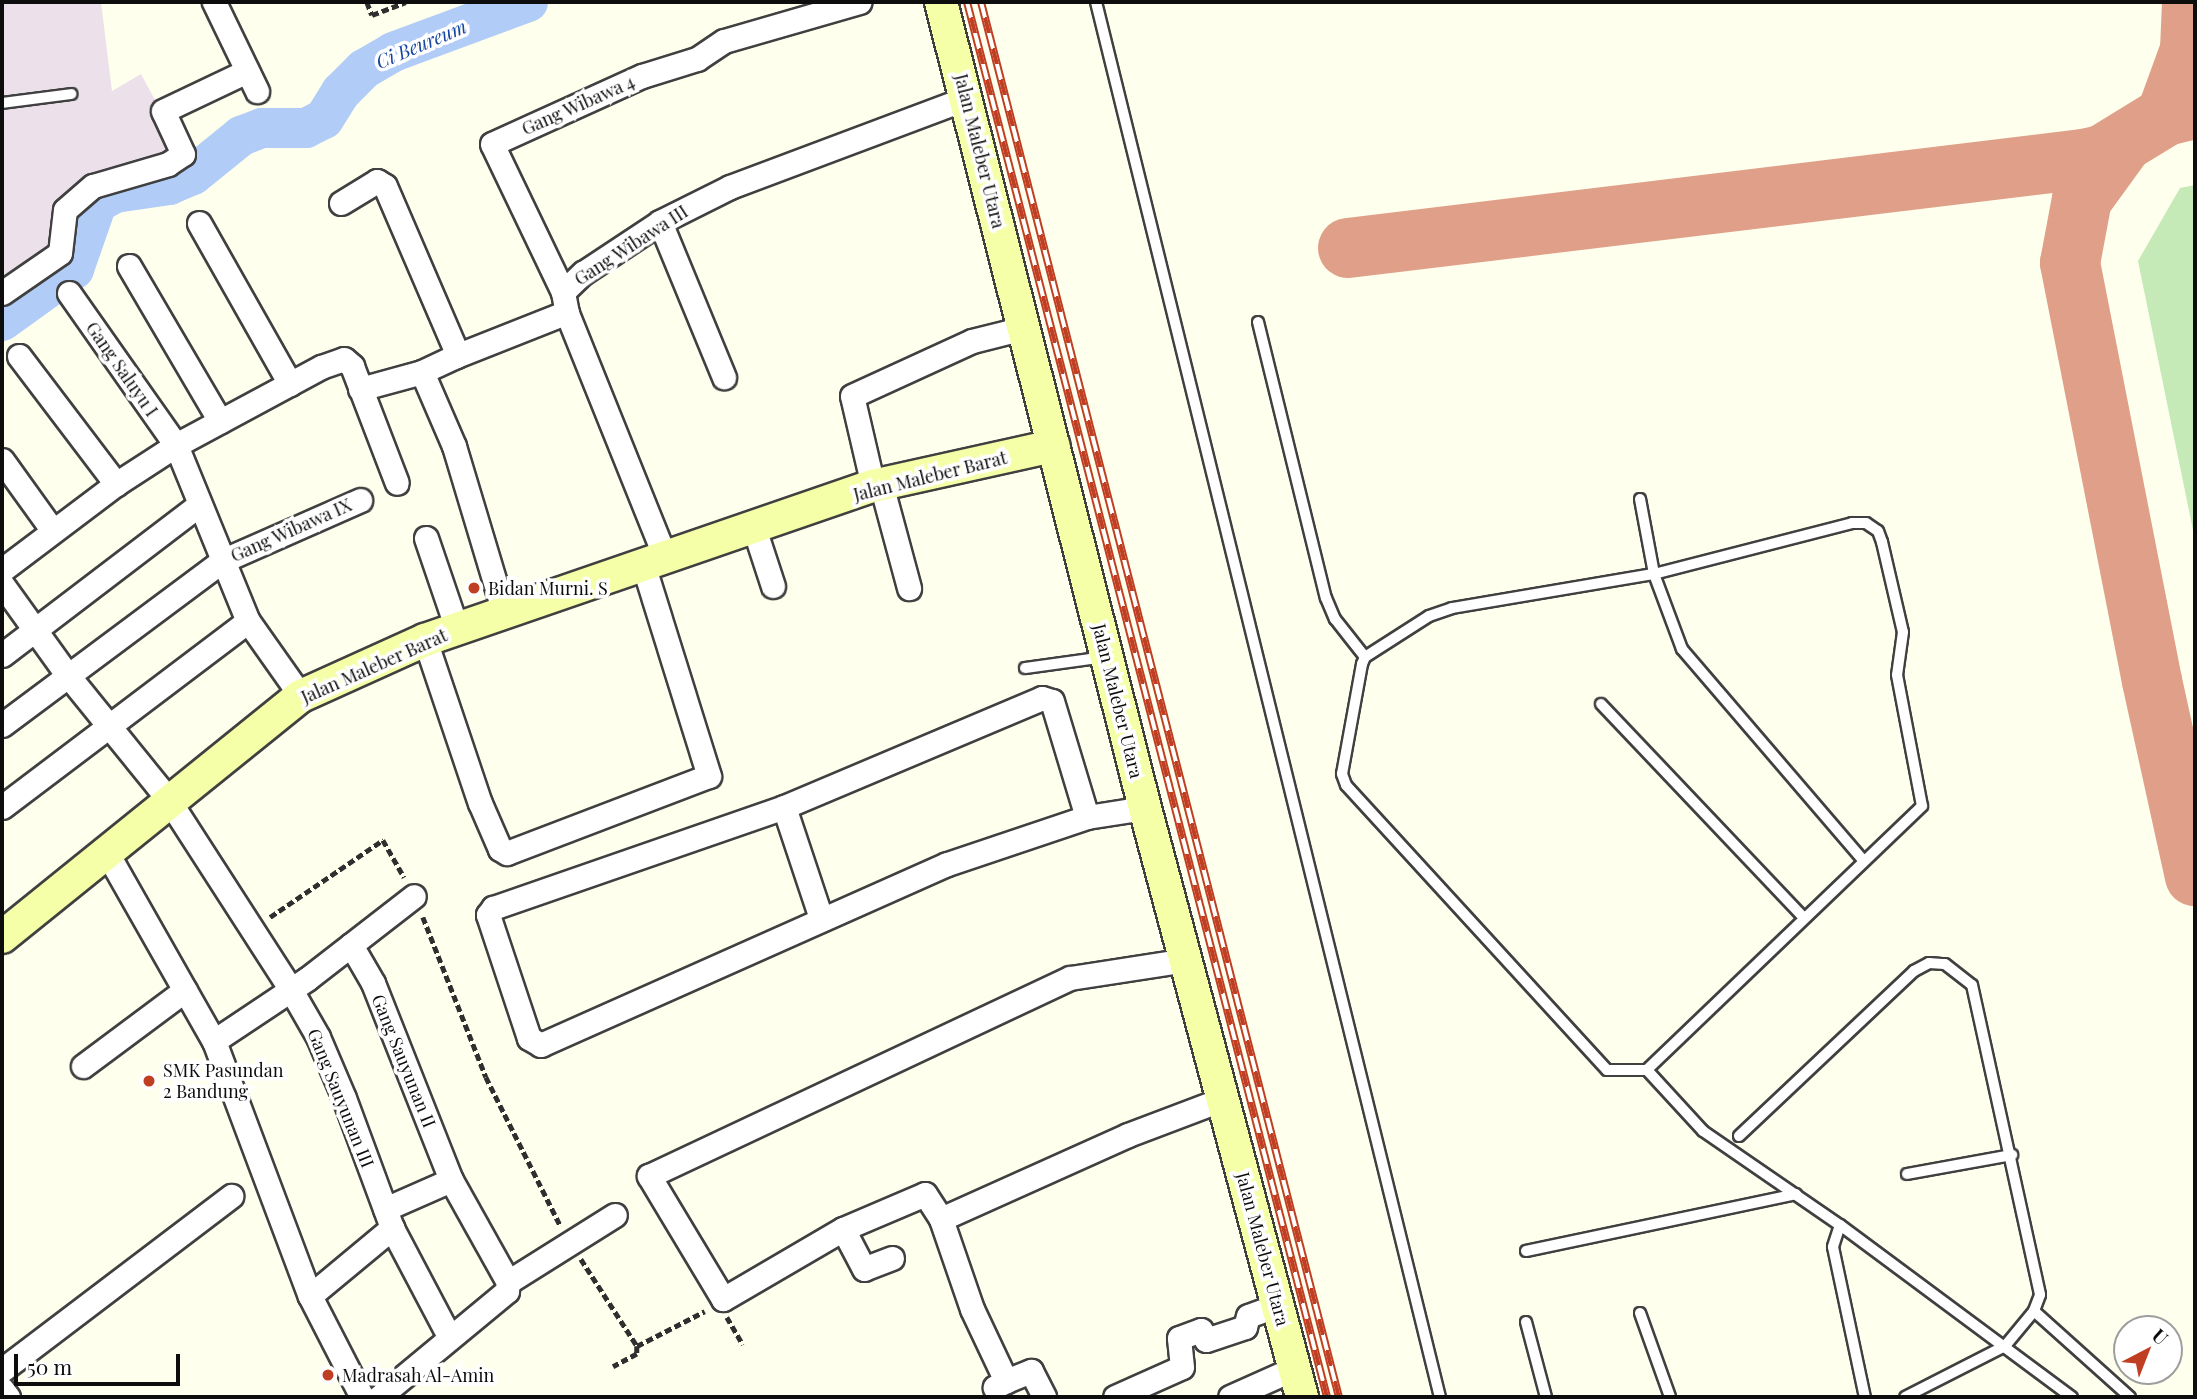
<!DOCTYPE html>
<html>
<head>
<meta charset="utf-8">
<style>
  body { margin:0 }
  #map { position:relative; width:2197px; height:1399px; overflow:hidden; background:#feffed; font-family:"Playfair Display",serif }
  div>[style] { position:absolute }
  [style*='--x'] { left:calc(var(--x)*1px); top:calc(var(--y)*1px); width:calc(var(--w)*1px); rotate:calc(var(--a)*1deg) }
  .industrial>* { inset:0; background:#ece1eb }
  .green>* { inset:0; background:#c6eab7 }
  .river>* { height:40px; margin:-20px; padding:0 20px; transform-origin:20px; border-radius:20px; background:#b1cdf7 }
  .taxiway>* { height:60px; margin:-30px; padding:0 30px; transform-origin:30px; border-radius:30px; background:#df9f88 }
  .path>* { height:4.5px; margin-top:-2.25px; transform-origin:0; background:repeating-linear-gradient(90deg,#2f2f2f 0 7px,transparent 0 10.5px) }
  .roads { filter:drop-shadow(2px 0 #404040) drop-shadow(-2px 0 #404040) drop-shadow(0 2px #404040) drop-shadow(0 -2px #404040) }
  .lane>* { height:10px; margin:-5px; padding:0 5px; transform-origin:5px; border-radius:5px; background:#fff }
  .street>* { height:23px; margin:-11.5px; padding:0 11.5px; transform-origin:11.5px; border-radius:11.5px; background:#fff }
  .secondary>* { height:32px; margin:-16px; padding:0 16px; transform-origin:16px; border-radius:16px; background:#f5ffa8 }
  .rail>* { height:8px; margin-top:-4px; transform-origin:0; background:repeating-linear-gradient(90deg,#fff 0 16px,#c03f23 0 32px); box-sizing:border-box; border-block:2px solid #c03f23 }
  .dots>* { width:19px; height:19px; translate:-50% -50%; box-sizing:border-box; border:4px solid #fff; border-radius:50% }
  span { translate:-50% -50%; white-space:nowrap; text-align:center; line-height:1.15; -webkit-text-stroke:7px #fff; paint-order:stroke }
  .street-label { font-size:18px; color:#0d0d0d }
  .poi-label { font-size:18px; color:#0d0d0d }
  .left { translate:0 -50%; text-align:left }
  .water-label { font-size:19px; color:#1444a1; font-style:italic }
  .frame { position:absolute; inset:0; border:4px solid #0d0d0d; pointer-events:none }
  .north { position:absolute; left:2113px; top:1315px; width:70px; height:70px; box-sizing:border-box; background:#fff; border:2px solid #9e9e9e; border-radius:50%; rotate:42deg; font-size:19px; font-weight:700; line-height:28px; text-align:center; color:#0d0d0d }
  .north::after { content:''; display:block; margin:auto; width:24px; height:32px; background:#c03f23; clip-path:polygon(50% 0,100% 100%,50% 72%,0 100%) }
  .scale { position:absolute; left:14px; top:1354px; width:166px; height:32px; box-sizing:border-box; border:4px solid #0d0d0d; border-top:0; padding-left:9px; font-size:21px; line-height:24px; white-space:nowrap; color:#0d0d0d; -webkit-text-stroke:5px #fff; paint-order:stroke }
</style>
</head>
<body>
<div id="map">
  <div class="industrial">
    <div style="clip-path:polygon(2px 2px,101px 2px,112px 91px,141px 74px,181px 148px,130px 163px,78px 192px,64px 252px,2px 302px)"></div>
  </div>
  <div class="green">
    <div style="clip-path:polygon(2195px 185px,2195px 540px,2138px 261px,2180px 188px)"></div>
  </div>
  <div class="river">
    <div style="--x:2;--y:321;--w:89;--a:-35.8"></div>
    <div style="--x:74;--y:269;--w:70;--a:-70.8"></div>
    <div style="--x:97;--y:203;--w:21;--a:-29"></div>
    <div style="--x:115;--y:193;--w:55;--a:-8.4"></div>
    <div style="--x:169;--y:185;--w:26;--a:-23"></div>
    <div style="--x:193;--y:175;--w:62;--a:-39.1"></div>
    <div style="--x:241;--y:136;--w:22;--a:-21"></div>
    <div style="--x:262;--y:128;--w:44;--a:0"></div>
    <div style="--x:306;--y:128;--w:20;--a:-27"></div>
    <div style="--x:324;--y:119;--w:32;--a:-58"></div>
    <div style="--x:341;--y:92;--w:33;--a:-45"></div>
    <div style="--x:364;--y:69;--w:34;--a:-30"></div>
    <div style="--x:393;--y:52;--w:144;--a:-20.3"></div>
  </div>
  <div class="taxiway">
    <div style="--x:2166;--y:116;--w:70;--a:-70"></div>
    <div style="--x:2190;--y:50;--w:48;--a:-87.6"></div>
    <div style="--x:2122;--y:144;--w:68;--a:126"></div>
    <div style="--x:2082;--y:199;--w:65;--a:100.6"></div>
    <div style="--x:2070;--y:263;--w:426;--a:78.9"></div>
    <div style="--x:2152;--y:681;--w:200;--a:77.6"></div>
    <div style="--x:1348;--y:248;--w:740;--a:-6.9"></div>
    <div style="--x:2083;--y:159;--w:19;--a:-12"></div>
    <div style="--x:2102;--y:155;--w:75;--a:-31.4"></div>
    <div style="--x:2166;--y:116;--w:30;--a:-14"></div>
  </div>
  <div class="path">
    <div style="--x:367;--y:2;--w:14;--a:69"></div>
    <div style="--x:372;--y:15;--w:36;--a:-21"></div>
    <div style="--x:270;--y:917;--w:137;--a:-34.3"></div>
    <div style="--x:383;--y:840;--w:43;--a:60.4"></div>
    <div style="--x:423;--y:917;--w:172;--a:68.5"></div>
    <div style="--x:486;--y:1077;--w:165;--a:63.4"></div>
    <div style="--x:581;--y:1259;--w:103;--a:57.2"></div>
    <div style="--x:637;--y:1346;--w:8;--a:90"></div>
    <div style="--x:637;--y:1354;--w:27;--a:152"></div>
    <div style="--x:727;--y:1317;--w:32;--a:60"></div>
    <div style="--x:637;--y:1346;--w:76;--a:-27.2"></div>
  </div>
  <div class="roads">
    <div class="lane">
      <div style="--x:1096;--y:2;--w:1437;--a:76.15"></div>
      <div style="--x:2;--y:103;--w:70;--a:-7.4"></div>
      <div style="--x:1258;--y:322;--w:284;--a:76.2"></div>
      <div style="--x:1326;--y:598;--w:23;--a:67"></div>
      <div style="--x:1335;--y:619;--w:48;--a:51.7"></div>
      <div style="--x:1640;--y:499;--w:76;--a:79.4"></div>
      <div style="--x:1654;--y:574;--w:80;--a:69.5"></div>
      <div style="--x:1682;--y:649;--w:277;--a:49.4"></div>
      <div style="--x:1852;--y:523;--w:14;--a:0"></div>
      <div style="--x:1866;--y:523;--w:14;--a:34"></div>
      <div style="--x:1878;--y:531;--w:12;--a:70"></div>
      <div style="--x:1882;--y:542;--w:92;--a:76.9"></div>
      <div style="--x:1903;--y:632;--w:43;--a:97.9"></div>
      <div style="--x:1897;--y:675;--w:133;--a:79.2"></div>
      <div style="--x:1922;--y:806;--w:381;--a:136.2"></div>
      <div style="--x:1647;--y:1070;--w:40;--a:180"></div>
      <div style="--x:1607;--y:1070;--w:386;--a:-132.5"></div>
      <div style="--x:1346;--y:785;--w:12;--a:-110"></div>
      <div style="--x:1342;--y:774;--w:112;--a:-79.7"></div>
      <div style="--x:1362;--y:664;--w:8;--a:-67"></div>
      <div style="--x:1365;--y:657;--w:76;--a:-32.6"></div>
      <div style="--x:1429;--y:616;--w:24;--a:-19"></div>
      <div style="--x:1452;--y:608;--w:205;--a:-9.6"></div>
      <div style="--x:1654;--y:574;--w:204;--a:-14.4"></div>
      <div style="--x:1025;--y:668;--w:81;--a:-7.8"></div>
      <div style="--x:1601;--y:704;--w:294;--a:46.5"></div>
      <div style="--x:1647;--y:1070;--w:83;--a:47.4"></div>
      <div style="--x:1703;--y:1131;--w:166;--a:34.5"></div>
      <div style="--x:1840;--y:1225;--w:289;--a:36.6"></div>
      <div style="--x:1739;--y:1136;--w:241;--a:-43.3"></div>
      <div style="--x:1914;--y:971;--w:17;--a:-28"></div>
      <div style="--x:1929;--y:963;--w:16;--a:4"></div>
      <div style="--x:1945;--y:964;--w:34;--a:38"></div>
      <div style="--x:1972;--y:985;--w:317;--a:77.6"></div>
      <div style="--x:2040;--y:1295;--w:17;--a:111"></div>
      <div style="--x:2034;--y:1311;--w:45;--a:129.6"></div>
      <div style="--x:2005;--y:1346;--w:112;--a:153"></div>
      <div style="--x:1907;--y:1174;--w:107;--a:-10.3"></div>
      <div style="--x:1840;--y:1225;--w:23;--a:108"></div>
      <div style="--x:1833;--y:1247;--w:153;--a:78"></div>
      <div style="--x:1526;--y:1251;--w:276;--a:-11.9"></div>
      <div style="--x:2034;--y:1311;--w:129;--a:41.9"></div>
      <div style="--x:1640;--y:1313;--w:89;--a:70.3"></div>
      <div style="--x:1526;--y:1322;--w:78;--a:75.1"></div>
    </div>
    <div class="street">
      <div style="--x:214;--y:2;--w:99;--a:64.2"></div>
      <div style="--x:341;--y:203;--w:42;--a:-31.4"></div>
      <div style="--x:377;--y:181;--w:9;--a:32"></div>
      <div style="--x:385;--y:186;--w:180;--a:66.7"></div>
      <div style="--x:456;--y:351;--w:5;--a:90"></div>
      <div style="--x:456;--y:356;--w:38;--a:155"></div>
      <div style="--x:422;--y:372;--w:81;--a:66.6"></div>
      <div style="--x:454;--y:446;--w:177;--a:73.3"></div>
      <div style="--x:660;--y:222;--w:168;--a:67.6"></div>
      <div style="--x:199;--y:223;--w:185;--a:60.5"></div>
      <div style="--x:129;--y:266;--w:180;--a:59.6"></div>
      <div style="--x:563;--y:292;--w:164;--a:-115.6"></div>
      <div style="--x:492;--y:144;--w:165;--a:-24.4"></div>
      <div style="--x:642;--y:76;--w:58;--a:-17.2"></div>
      <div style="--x:697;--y:59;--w:32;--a:-34"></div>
      <div style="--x:724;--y:41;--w:141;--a:-16.1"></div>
      <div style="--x:2;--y:293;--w:70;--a:-34.6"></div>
      <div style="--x:60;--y:253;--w:43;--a:-83.4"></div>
      <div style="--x:65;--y:210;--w:37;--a:-41"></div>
      <div style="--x:93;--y:186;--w:78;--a:-16.3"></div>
      <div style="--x:168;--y:164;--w:18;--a:-34"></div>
      <div style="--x:183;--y:154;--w:47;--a:-114.9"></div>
      <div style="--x:163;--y:111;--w:93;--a:-25.5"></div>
      <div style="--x:69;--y:293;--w:186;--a:54.9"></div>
      <div style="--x:176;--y:445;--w:190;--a:67.8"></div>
      <div style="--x:248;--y:621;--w:92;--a:54.8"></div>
      <div style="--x:19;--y:356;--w:161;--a:52.8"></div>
      <div style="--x:456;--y:356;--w:119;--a:-21.6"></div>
      <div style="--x:360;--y:389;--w:64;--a:-15.3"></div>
      <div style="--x:2;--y:460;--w:87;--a:54.3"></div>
      <div style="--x:881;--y:484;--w:108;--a:74.9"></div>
      <div style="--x:873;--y:486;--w:92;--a:-103.1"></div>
      <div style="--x:852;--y:396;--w:132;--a:-24.6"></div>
      <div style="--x:972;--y:341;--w:54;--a:-14"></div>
      <div style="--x:754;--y:528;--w:61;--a:71.9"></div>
      <div style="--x:426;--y:538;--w:96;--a:71.2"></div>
      <div style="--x:665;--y:557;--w:263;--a:-111.9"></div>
      <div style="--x:567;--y:313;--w:21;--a:-101"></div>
      <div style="--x:563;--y:292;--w:28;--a:-44"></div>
      <div style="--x:583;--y:273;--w:92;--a:-33.5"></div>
      <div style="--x:660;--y:222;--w:78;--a:-26.6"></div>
      <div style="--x:730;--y:187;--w:253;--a:-20.6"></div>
      <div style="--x:2;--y:570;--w:143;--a:-37"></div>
      <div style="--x:116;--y:484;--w:72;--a:-33"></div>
      <div style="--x:176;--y:445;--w:165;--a:-28.3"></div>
      <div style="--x:321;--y:367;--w:24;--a:-19"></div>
      <div style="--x:344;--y:359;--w:11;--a:41"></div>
      <div style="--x:352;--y:366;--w:125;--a:69"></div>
      <div style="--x:2;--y:584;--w:110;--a:54.3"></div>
      <div style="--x:66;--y:673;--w:162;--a:51"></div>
      <div style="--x:168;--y:799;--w:227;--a:57.2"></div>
      <div style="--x:291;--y:990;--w:54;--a:60.1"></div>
      <div style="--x:318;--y:1037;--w:66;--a:66.9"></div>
      <div style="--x:344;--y:1098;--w:139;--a:69.7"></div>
      <div style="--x:392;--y:1228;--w:122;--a:62.2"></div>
      <div style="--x:425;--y:640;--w:172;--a:71.4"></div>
      <div style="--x:480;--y:803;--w:50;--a:66.5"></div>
      <div style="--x:500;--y:849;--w:8;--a:30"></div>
      <div style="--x:507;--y:853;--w:216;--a:-20.9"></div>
      <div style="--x:709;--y:776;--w:222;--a:-107.3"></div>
      <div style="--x:2;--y:655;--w:248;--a:-37.3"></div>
      <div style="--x:2;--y:725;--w:274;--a:-36.7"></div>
      <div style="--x:222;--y:561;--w:151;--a:-23.8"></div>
      <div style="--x:2;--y:807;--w:308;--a:-37.1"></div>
      <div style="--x:784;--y:807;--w:117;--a:71.6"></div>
      <div style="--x:1087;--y:817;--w:148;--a:161.4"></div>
      <div style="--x:947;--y:864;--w:445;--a:156"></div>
      <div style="--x:541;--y:1045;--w:14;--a:-150"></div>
      <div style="--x:529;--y:1038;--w:130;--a:-108.4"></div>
      <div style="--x:488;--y:915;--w:9;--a:-54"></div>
      <div style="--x:493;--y:908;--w:308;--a:-19.1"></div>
      <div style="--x:784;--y:807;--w:280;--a:-22.9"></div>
      <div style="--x:1042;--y:698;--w:10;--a:17"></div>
      <div style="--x:1052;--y:701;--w:121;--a:73.2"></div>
      <div style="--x:1087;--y:817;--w:59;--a:-8.8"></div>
      <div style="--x:107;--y:853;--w:216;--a:60.4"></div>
      <div style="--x:214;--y:1041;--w:272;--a:69.4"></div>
      <div style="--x:310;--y:1296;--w:114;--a:62.8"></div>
      <div style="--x:351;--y:945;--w:44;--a:59.9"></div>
      <div style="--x:373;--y:983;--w:212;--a:68.4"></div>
      <div style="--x:451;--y:1180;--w:72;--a:156.3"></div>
      <div style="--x:214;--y:1041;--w:112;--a:-33.7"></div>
      <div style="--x:307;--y:979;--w:135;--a:-37.8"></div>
      <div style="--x:83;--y:1066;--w:127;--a:-36.7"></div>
      <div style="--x:451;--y:1180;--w:117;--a:60.8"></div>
      <div style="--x:941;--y:1219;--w:95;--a:71"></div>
      <div style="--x:972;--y:1309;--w:80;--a:64.7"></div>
      <div style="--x:1006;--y:1381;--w:13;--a:151"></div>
      <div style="--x:843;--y:1229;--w:89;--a:-23.1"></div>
      <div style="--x:925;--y:1194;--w:30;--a:57"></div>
      <div style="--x:941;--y:1219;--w:205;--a:-24.2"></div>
      <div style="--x:1128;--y:1135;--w:102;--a:-20.8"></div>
      <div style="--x:892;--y:1258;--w:30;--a:159"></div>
      <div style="--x:864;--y:1269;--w:45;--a:-117.7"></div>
      <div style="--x:843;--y:1229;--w:139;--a:149.7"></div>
      <div style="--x:723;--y:1299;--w:144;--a:-121"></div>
      <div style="--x:649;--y:1176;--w:465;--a:-25.2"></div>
      <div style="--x:1070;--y:978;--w:117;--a:-8.8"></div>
      <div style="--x:508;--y:1282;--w:126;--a:-32.1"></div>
      <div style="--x:310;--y:1296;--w:107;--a:-39.7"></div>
      <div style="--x:2;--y:1370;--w:288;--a:-37.2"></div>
      <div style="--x:1006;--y:1381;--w:27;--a:-22"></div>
      <div style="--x:1031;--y:1371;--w:29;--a:63"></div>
      <div style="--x:2;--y:1389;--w:10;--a:53"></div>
      <div style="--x:379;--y:1397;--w:166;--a:-39.6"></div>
      <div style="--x:507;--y:1291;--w:9;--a:-84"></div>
      <div style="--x:1115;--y:1397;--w:73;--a:-24.1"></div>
      <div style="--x:1182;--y:1367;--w:29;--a:-96"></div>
      <div style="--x:1179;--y:1338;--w:23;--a:-20"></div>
      <div style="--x:1201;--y:1330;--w:11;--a:63"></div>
      <div style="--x:1206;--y:1340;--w:41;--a:-18.4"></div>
      <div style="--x:1245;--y:1327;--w:11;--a:-75"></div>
      <div style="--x:1248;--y:1316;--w:33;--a:-20"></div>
      <div style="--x:1230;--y:1397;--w:71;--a:-24"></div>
    </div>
    <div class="secondary">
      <div style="--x:941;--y:2;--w:831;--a:75.8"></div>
      <div style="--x:1145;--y:808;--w:610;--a:75.07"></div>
      <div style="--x:2;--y:937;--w:384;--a:-38.9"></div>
      <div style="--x:301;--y:696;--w:136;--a:-24.3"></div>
      <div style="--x:425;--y:640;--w:474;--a:-19"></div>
      <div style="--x:873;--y:486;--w:185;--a:-12.5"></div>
    </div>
  </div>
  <div class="rail">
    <div style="--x:967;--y:2;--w:1441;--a:75.53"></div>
    <div style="--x:981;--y:2;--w:1440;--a:75.61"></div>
  </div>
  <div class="dots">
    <div style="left:474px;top:588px;background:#c03f23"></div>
    <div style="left:149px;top:1081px;background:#c03f23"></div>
    <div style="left:328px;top:1375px;background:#c03f23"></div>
  </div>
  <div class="street-label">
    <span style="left:578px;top:105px;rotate:-24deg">Gang Wibawa 4</span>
    <span style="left:980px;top:151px;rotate:76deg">Jalan Maleber Utara</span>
    <span style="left:631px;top:245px;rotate:-33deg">Gang Wibawa III</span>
    <span style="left:122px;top:369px;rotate:55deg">Gang Saluyu I</span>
    <span style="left:930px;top:476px;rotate:-14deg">Jalan Maleber Barat</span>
    <span style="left:291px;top:530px;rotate:-24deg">Gang Wibawa IX</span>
    <span style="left:374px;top:666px;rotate:-24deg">Jalan Maleber Barat</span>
    <span style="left:1118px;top:701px;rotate:76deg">Jalan Maleber Utara</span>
    <span style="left:404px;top:1061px;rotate:68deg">Gang Sauyunan II</span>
    <span style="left:341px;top:1098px;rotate:68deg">Gang Sauyunan III</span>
    <span style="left:1263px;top:1249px;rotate:75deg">Jalan Maleber Utara</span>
  </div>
  <div class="poi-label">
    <span class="left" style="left:488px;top:588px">Bidan Murni. S</span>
    <span class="left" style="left:163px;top:1081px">SMK Pasundan<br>2 Bandung</span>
    <span class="left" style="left:342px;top:1375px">Madrasah Al-Amin</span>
  </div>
  <div class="water-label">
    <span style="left:421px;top:44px;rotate:-23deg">Ci Beureum</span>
  </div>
  <div class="frame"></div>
  <div class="north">U</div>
  <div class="scale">50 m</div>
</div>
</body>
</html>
